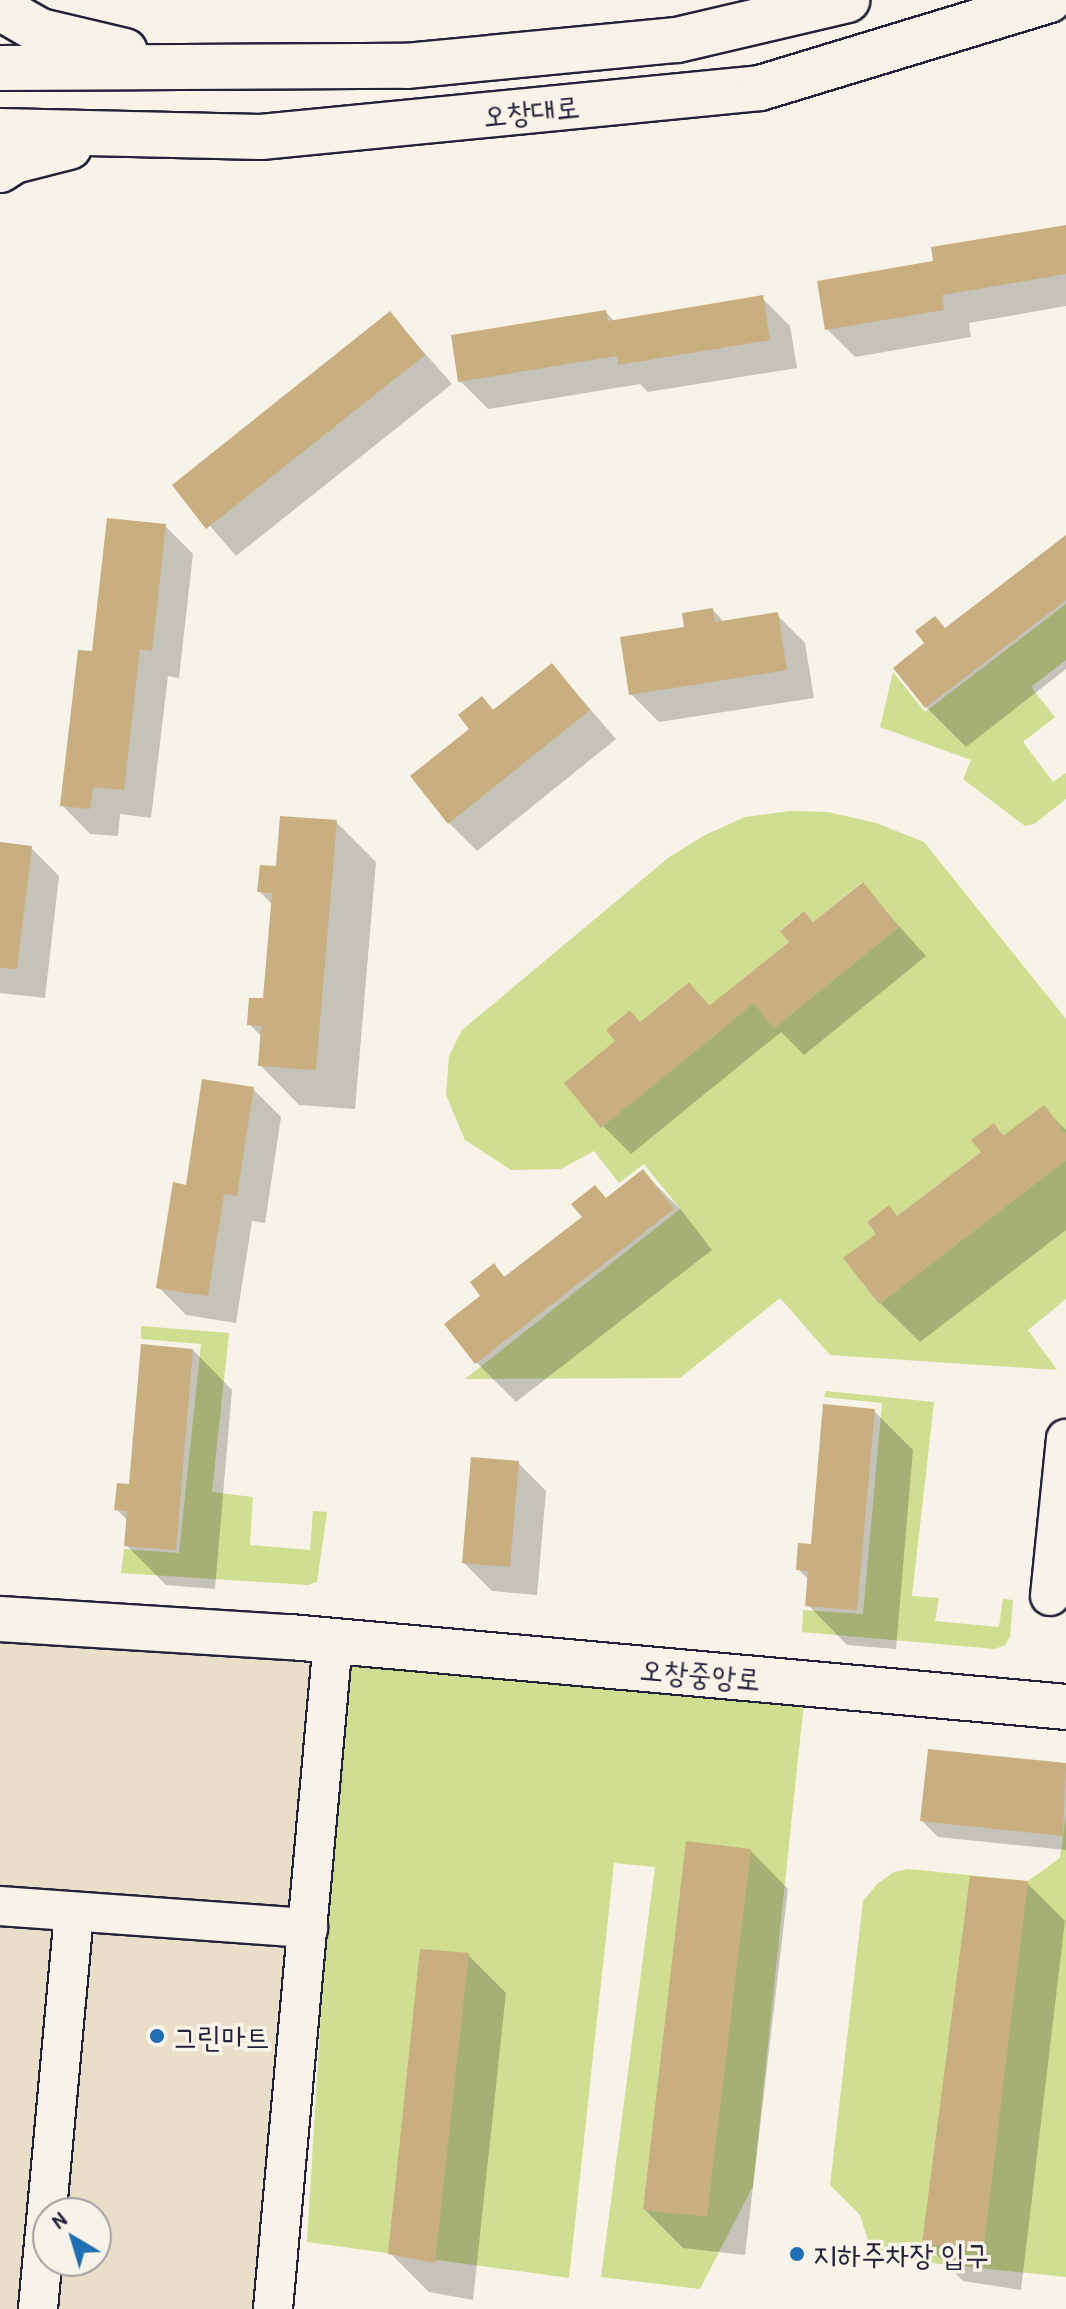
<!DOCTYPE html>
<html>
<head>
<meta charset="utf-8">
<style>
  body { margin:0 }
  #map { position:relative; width:1066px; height:2309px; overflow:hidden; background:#f7f3e8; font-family:"Patrick Hand","Poor Story",sans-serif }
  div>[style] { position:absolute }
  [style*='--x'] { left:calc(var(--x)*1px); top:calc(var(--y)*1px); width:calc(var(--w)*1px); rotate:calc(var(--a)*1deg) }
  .built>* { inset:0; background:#e9dec8 }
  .green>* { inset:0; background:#cfde91 }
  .shadow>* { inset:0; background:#0003 }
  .building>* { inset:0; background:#c9ae7f }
  .roads { filter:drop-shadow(2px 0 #22223b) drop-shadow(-2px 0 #22223b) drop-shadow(0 2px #22223b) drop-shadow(0 -2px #22223b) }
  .street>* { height:38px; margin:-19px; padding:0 19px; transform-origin:19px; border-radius:19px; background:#f7f3e8 }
  .secondary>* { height:44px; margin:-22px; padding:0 22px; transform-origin:22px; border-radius:22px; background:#f7f3e8 }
  .dots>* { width:22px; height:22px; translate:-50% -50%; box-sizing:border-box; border:4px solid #f7f3e8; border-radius:50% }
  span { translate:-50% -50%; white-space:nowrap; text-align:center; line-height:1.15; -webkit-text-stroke:7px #f7f3e8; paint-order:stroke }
  .street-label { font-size:30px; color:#22223b }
  .poi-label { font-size:30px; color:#22223b }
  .left { translate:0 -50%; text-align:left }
  .north { position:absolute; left:32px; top:2197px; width:80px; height:80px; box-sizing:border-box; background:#f7f3e8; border:2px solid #a29fa3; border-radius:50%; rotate:322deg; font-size:22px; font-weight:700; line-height:32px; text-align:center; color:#22223b }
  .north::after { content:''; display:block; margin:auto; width:28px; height:36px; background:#1f6fb2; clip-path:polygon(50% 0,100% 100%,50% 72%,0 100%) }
</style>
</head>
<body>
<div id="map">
  <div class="built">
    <div style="clip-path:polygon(evenodd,0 1614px,333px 1641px,276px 2309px,0 2309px,0 1614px,48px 2213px,96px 2213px,96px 2261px,48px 2261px,48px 2213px)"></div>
  </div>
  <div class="green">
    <div style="clip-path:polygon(1066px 604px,1066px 660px,1031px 687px,1055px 717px,1023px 742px,1053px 782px,1066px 773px,1066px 799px,1034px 824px,1025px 826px,963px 779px,971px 760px,880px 727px,893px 672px,925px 712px)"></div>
    <div style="clip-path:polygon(evenodd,790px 811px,828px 812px,876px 823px,924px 842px,1066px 1019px,1066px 1134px,1003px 1136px,994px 1124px,972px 1140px,981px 1152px,897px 1216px,888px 1206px,867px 1222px,876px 1234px,844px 1259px,879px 1304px,1066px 1160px,1066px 1299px,1028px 1330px,1057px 1370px,830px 1355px,780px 1298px,680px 1378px,465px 1379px,680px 1209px,644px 1164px,619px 1183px,594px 1151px,561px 1169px,511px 1170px,465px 1140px,446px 1095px,449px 1056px,462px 1030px,668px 858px,705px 835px,745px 817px,790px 811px,862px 882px,899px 927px,774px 1028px,738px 983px,789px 942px,780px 930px,804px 911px,813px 922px,862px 882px,790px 811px,689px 982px,725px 1027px,601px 1127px,615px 1041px,606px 1030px,630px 1010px,640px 1022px,689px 982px)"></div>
    <div style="clip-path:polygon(141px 1326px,229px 1333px,212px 1492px,253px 1497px,250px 1545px,310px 1550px,313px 1511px,327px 1512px,317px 1582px,308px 1585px,121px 1573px,124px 1549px,179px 1553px,201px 1344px,141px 1339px)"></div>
    <div style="clip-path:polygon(826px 1391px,934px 1402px,912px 1596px,939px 1598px,935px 1621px,999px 1627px,1003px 1599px,1013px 1600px,1010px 1637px,1005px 1645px,995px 1649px,802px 1632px,803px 1610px,863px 1614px,882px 1403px,824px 1397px)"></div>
    <div style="clip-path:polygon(333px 1641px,806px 1683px,753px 2186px,700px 2289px,601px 2277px,655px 1867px,614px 1863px,569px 2278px,307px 2242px,330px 1862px)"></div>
    <div style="clip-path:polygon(1066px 1815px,1066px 2277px,873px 2257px,860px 2215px,830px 2185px,863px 1901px,877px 1884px,894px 1872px,908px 1869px,1028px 1881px,1060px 1858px)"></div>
  </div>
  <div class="shadow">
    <div style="clip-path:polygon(1066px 227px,1066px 306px,969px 323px,971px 337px,855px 357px,827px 329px,935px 263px)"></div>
    <div style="clip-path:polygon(762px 298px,790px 326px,797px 368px,648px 392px,640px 384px,488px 409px,460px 381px,606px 312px,615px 322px)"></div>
    <div style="clip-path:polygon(390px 314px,452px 384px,236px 556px,175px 485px)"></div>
    <div style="clip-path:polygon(165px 526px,193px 554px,179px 678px,168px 676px,151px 818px,120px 814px,118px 836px,90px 834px,62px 805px)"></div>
    <div style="clip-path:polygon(1066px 537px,1066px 669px,966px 747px,926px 707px,896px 668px)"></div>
    <div style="clip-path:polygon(713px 610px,725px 623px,777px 615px,805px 643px,814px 698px,659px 722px,631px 694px)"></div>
    <div style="clip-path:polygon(552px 665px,616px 739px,477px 851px,449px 823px,482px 699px,495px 711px)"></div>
    <div style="clip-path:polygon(336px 822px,376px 862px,355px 1109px,299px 1105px,260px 1065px,262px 1037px,249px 1024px,265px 1000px,273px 905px,259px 891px)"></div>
    <div style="clip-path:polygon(0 844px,31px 848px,59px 876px,45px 998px,0 993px)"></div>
    <div style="clip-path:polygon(862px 885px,926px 956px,804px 1055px,781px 1032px,631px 1154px,603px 1126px,641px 1023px,689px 984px,711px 1007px)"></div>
    <div style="clip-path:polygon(253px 1089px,281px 1117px,265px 1223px,252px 1221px,236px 1323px,186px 1315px,158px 1287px,187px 1187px)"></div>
    <div style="clip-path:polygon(1044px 1108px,1066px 1130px,1066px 1230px,920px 1342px,880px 1303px,846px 1259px,984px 1152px,994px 1126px,1005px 1137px)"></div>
    <div style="clip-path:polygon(643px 1172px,682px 1211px,712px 1250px,516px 1402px,477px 1363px,447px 1324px,483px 1296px,494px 1266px,506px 1278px)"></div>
    <div style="clip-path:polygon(193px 1350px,232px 1390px,215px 1589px,166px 1585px,126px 1545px,128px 1521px,116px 1509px,131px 1486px)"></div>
    <div style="clip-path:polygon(874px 1411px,913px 1450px,896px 1649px,847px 1645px,808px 1605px,810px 1581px,798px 1569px,813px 1546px)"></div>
    <div style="clip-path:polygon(518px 1463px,546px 1491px,537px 1595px,492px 1591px,464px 1563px)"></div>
    <div style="clip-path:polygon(930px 1751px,1066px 1765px,1066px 1850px,938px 1837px,922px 1821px)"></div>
    <div style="clip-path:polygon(750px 1850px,788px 1889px,745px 2255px,683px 2248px,645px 2210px)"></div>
    <div style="clip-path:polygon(1027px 1883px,1065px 1921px,1021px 2290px,963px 2281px,924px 2242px)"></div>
    <div style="clip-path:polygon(468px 1955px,506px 1993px,473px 2300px,429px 2292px,390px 2253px)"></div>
  </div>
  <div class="building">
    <div style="clip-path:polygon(1066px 225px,1066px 274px,942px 295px,944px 310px,825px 330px,817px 281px,933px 261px,931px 247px)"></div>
    <div style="clip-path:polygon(763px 295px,770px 340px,618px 365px,617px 356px,458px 382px,451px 335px,606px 310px,608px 321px)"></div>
    <div style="clip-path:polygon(390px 311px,425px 355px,206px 529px,172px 485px)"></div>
    <div style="clip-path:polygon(107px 518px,166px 524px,152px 651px,140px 649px,124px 790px,93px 787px,90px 809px,60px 806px,78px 650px,92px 651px)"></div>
    <div style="clip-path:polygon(1066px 535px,1066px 600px,925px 708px,893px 668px,924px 643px,915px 631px,935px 616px,945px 628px)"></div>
    <div style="clip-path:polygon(713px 608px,715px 622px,778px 612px,787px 670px,629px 695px,620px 637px,684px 627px,682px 613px)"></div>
    <div style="clip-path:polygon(552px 663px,590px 710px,448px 824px,410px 776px,469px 729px,458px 715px,482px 696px,493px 710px)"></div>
    <div style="clip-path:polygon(280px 816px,337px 820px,316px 1070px,258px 1066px,261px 1026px,247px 1025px,249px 998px,263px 998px,272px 893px,257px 892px,260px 865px,276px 866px)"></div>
    <div style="clip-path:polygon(0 842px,32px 846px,17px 969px,0 968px)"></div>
    <div style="clip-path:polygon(863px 882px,899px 927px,774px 1028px,754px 1003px,601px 1128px,564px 1083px,615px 1041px,606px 1030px,630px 1010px,640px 1022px,689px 982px,709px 1006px,789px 942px,780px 931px,804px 911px,813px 922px)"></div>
    <div style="clip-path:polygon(202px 1079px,254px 1087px,237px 1196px,224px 1194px,208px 1296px,156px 1288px,173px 1182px,186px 1185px)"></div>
    <div style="clip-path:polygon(1044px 1105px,1066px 1134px,1066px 1160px,879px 1304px,843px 1258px,876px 1234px,867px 1222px,889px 1205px,897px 1216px,981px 1152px,971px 1140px,994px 1123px,1003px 1136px)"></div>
    <div style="clip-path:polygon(643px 1169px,674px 1209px,475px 1364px,444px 1324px,480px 1296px,470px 1282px,494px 1263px,504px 1277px,582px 1217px,571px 1204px,595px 1185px,606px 1198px)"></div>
    <div style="clip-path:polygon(141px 1344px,193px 1349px,176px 1550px,124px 1546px,127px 1511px,114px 1510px,117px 1483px,129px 1484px)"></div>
    <div style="clip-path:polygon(823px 1404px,875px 1409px,857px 1610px,805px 1606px,808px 1571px,796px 1570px,798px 1543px,811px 1544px)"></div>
    <div style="clip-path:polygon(471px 1457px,519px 1461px,510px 1567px,462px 1563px)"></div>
    <div style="clip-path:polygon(928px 1749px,1066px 1763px,1063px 1836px,920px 1821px)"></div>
    <div style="clip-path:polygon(686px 1841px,751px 1849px,707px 2217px,643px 2210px)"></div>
    <div style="clip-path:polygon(970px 1876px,1028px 1881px,983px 2253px,922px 2243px)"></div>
    <div style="clip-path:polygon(420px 1949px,469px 1953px,435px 2263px,388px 2254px)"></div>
  </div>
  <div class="roads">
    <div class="street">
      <div style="--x:1050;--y:1596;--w:158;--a:-84.2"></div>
      <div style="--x:0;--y:1906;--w:309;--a:4.1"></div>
      <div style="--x:38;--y:2309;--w:399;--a:-84.8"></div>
      <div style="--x:273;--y:2309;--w:671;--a:-84.87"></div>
    </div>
    <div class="secondary">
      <div style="--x:0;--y:8;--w:46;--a:29.9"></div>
      <div style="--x:40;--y:31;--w:87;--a:13.2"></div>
      <div style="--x:0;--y:68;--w:406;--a:-0.3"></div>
      <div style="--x:406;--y:66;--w:272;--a:-5.5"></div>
      <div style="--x:677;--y:40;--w:175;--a:-13.2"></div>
      <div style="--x:0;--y:131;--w:261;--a:1.3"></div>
      <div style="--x:261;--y:137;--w:501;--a:-5.61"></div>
      <div style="--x:760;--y:88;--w:302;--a:-16.9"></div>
      <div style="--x:0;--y:170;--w:17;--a:-33"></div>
      <div style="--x:14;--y:161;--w:57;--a:-14.3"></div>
      <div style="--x:0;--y:1619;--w:291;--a:3.6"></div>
      <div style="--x:290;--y:1637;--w:779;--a:5.15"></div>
    </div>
  </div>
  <div class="dots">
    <div style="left:157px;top:2036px;background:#1f6fb2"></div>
    <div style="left:797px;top:2254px;background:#1f6fb2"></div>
  </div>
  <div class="street-label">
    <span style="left:531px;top:111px;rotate:-6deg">오창대로</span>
    <span style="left:700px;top:1674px;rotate:5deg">오창중앙로</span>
  </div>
  <div class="poi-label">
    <span class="left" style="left:173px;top:2036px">그린마트</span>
    <span class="left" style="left:813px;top:2254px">지하주차장 입구</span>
  </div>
  <div class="north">N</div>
</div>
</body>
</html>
